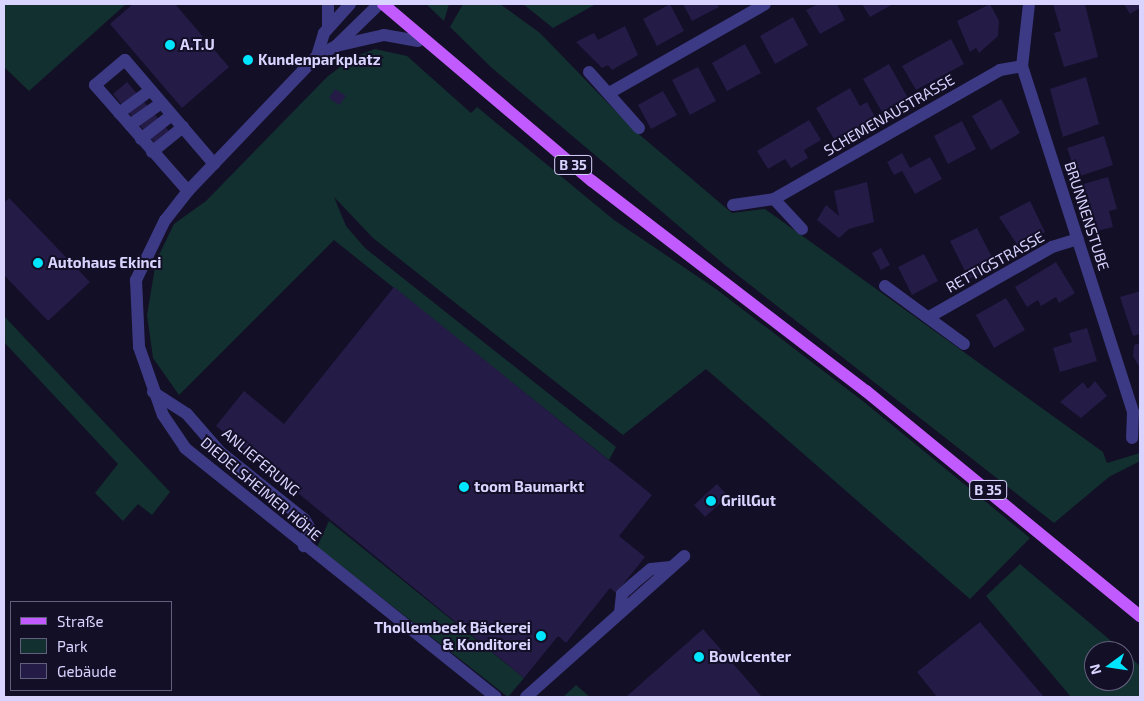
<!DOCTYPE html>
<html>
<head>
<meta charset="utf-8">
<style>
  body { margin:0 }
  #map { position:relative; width:1144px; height:701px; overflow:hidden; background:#130f26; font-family:"Exo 2",sans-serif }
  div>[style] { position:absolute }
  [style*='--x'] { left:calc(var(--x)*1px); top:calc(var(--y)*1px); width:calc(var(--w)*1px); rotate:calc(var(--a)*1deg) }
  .green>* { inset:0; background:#12302f }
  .building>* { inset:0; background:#241b47 }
  .minor>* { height:12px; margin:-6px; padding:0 6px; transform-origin:6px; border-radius:6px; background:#3d3a85 }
  .major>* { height:12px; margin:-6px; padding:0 6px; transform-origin:6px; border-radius:6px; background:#c25bff }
  .dots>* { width:14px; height:14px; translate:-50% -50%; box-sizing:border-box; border:2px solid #130f26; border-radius:50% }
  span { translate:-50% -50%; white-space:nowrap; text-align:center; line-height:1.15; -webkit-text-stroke:4px #130f26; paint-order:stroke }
  .shield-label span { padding:1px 4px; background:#130f26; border:1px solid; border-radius:4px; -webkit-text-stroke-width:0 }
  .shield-label { font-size:14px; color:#d9d4ff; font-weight:700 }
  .poi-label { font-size:15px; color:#d9d4ff; font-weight:700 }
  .left { translate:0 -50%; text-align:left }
  .right { translate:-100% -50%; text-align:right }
  .street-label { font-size:15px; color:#d9d4ff }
  .frame { position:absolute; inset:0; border:5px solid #d9d4ff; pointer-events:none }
  .legend { position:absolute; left:10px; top:601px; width:162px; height:90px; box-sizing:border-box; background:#130f26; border:1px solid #625e7d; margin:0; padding:6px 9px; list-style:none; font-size:15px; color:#d9d4ff }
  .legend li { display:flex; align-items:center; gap:10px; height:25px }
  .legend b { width:25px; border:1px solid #625e7d }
  .north { position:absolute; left:1084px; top:641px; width:50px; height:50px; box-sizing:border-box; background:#130f26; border:1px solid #625e7d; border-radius:50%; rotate:256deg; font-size:14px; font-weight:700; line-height:20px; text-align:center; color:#d9d4ff }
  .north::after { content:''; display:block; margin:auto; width:18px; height:22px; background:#00e5ff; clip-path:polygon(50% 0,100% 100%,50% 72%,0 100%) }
</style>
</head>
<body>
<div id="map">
  <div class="green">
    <div style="clip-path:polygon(4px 4px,126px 4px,29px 91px,4px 67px)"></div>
    <div style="clip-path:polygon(426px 4px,449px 4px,444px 21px)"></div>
    <div style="clip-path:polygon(463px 4px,500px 4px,540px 33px,634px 130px,732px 213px,765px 209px,1103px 452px,1107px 463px,1140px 453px,1140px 461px,1109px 477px,1054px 523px,726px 266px,492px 68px,450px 27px)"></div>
    <div style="clip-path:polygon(523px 4px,596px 4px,553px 28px)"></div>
    <div style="clip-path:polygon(375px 49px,407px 56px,471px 113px,477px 107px,614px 220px,716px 289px,864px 402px,1030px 538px,970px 599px,706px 369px,623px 435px,373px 238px,334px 197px,346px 226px,365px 248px,616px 447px,609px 460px,334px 240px,179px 395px,153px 358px,147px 315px,156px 261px,174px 224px,206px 201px,327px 77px,352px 58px)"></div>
    <div style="clip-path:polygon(4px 316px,170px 492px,152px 515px,138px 504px,123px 521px,95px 493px,118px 464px,4px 342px)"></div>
    <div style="clip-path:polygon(329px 521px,524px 678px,508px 697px,317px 547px)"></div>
    <div style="clip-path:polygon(1020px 564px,1123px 651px,1094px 651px,1094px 681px,1124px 681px,1124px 652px,1140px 666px,1140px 697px,1071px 697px,986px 596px)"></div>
    <div style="clip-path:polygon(576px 685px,590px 697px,563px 697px)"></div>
  </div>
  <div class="building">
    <div style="clip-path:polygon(133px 4px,175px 4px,229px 67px,182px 108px,110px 24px)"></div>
    <div style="clip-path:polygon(670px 4px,684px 31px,657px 46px,643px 19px)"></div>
    <div style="clip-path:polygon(683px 4px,717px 4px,719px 7px,692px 21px)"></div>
    <div style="clip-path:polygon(818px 4px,837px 4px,845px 20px,820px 34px,806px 10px)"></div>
    <div style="clip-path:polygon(862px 4px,893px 4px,870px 17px)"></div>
    <div style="clip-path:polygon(990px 4px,999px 21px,998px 36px,979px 53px,976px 48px,970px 52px,957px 21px)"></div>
    <div style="clip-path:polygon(1053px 4px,1085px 4px,1098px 57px,1064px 67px,1054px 33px,1061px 31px)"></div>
    <div style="clip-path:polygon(1124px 4px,1140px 4px,1140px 8px,1130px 14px)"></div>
    <div style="clip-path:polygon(793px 17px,808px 45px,775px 64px,760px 36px)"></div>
    <div style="clip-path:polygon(625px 26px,638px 55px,612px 70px,608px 65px,602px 68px,576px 42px,594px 33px,598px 40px)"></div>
    <div style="clip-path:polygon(951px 39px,964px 64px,916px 90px,902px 66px)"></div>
    <div style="clip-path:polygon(745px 44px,761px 73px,727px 91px,712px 63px)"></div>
    <div style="clip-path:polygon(889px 64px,908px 98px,882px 112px,863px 79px)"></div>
    <div style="clip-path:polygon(698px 67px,716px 101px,690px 115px,672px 80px)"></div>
    <div style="clip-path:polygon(1086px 77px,1099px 124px,1063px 137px,1050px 89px)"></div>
    <div style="clip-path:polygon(127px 82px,174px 137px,160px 149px,113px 94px)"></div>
    <div style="clip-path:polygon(850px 88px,860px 106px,867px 102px,875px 117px,835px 141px,816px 108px)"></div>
    <div style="clip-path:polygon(335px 89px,346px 96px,339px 105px,329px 98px)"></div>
    <div style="clip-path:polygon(663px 91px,677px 115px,651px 129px,638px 105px)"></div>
    <div style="clip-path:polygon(1001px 99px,1020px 133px,991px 150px,972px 116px)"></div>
    <div style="clip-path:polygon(809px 120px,821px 140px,804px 150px,808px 158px,791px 168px,785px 159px,768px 169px,757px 151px)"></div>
    <div style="clip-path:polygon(962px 121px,976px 149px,948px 164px,934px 136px)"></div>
    <div style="clip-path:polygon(1104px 136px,1113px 165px,1077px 177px,1067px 148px)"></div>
    <div style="clip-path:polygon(902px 153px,910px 168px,930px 157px,942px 179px,915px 194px,902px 171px,894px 175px,887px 162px)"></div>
    <div style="clip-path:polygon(1108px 177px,1117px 209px,1109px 211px,1113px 227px,1097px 231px,1093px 215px,1088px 216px,1080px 185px)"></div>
    <div style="clip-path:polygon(867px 182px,874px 222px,849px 229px,839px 238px,817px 220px,826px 205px,839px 216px,834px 191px)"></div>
    <div style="clip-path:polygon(9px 198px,90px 282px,48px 321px,4px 275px,4px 203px)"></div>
    <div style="clip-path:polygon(1030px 201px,1045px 232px,1018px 246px,999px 217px)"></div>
    <div style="clip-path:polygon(977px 228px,996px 265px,969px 279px,950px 241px)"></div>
    <div style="clip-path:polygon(881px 248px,890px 265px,881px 270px,872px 253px)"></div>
    <div style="clip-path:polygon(924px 254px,938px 281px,912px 295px,898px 267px)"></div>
    <div style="clip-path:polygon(1056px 262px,1075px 293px,1059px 303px,1056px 297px,1041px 306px,1038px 300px,1027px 307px,1015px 287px)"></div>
    <div style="clip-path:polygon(394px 287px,652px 495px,619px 536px,645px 557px,616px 593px,610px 588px,566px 643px,558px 636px,524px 678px,216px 426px,244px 391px,284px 424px)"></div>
    <div style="clip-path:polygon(1140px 291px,1140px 334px,1133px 336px,1120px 297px)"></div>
    <div style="clip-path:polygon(1006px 298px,1025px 330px,994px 348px,976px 315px)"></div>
    <div style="clip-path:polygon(1087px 328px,1097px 361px,1060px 372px,1053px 348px,1072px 342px,1069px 333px)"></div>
    <div style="clip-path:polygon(1140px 343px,1140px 368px,1133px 356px,1134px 345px)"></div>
    <div style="clip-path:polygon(1095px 381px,1107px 396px,1081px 418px,1060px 402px,1083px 382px,1088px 389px)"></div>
    <div style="clip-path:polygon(717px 484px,728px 496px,705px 517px,694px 505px)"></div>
    <div style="clip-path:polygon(980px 622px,1044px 697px,937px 697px,917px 672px)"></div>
    <div style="clip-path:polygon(703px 629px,762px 697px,628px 697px,627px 696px)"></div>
  </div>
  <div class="minor">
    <div style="--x:328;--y:4;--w:23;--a:90"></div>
    <div style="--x:1029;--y:4;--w:62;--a:96.4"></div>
    <div style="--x:1022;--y:66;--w:363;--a:72.2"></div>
    <div style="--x:1133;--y:412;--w:26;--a:92"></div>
    <div style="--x:418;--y:41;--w:35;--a:-170"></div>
    <div style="--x:384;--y:35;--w:49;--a:167.1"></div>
    <div style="--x:336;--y:46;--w:21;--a:152"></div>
    <div style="--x:317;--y:56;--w:187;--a:133.7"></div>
    <div style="--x:188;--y:191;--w:37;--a:128"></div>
    <div style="--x:165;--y:220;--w:67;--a:115.8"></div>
    <div style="--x:136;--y:280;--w:67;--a:87.4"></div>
    <div style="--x:139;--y:347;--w:72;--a:70.6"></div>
    <div style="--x:163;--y:415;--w:40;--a:56"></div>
    <div style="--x:185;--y:448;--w:398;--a:38.7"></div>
    <div style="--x:336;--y:46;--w:60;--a:-44.3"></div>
    <div style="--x:317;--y:56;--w:24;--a:-73"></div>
    <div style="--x:324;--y:33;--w:39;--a:-48"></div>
    <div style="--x:589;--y:72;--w:75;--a:48.2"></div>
    <div style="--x:611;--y:92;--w:177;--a:-29.7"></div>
    <div style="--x:119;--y:113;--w:39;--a:-36"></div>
    <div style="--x:130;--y:125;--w:38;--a:-35"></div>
    <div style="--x:141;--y:139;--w:39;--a:-38"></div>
    <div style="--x:152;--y:152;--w:40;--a:-39"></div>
    <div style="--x:188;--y:191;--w:141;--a:-131.3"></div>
    <div style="--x:95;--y:85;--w:39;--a:-40"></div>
    <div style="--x:125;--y:60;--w:137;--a:49.4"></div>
    <div style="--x:774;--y:199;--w:260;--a:-29.7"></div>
    <div style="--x:1000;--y:70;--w:22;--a:-10"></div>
    <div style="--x:733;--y:205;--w:41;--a:-8.3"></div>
    <div style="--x:774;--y:199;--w:41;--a:47"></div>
    <div style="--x:885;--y:286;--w:98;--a:36.3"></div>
    <div style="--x:929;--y:317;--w:142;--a:-29.6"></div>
    <div style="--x:1052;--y:247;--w:27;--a:-17"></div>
    <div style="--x:153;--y:392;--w:40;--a:32.9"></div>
    <div style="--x:187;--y:414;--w:50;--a:49"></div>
    <div style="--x:220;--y:452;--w:107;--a:38.6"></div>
    <div style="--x:304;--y:519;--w:9;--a:58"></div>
    <div style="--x:309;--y:527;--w:20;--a:105"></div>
    <div style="--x:620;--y:613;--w:19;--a:-84"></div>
    <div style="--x:622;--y:594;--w:15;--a:-42"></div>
    <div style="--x:633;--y:584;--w:23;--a:-40"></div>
    <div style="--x:651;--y:569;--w:20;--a:-6"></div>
    <div style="--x:526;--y:697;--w:212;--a:-41.7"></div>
  </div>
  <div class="major">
    <div style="--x:383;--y:4;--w:274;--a:40.3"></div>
    <div style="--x:592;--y:181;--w:345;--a:37.5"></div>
    <div style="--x:866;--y:391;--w:355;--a:39.4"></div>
  </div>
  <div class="dots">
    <div style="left:170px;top:45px;background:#00e5ff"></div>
    <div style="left:248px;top:60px;background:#00e5ff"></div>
    <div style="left:38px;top:263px;background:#00e5ff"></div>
    <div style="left:464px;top:487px;background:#00e5ff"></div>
    <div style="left:711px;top:501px;background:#00e5ff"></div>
    <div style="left:541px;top:636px;background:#00e5ff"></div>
    <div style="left:699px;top:657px;background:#00e5ff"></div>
  </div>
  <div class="shield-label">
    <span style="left:573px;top:165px">B 35</span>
    <span style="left:988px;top:490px">B 35</span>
  </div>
  <div class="poi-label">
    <span class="left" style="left:180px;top:45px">A.T.U</span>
    <span class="left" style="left:258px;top:60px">Kundenparkplatz</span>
    <span class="left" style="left:48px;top:263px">Autohaus Ekinci</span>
    <span class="left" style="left:474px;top:487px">toom Baumarkt</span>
    <span class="left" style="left:721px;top:501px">GrillGut</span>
    <span class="right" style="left:531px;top:636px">Thollembeek Bäckerei<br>&amp; Konditorei</span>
    <span class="left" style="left:709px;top:657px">Bowlcenter</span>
  </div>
  <div class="street-label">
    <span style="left:889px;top:115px;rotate:-30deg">SCHEMENAUSTRASSE</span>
    <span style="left:1087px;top:216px;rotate:72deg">BRUNNENSTUBE</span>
    <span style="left:995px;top:262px;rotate:-29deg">RETTIGSTRASSE</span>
    <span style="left:261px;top:462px;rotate:40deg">ANLIEFERUNG</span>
    <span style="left:261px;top:489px;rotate:40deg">DIEDELSHEIMER HÖHE</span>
  </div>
  <div class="frame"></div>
  <ul class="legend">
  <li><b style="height:6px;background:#c25bff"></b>Straße</li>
  <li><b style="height:14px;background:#12302f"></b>Park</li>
  <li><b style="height:14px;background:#241b47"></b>Gebäude</li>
  </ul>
  <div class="north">N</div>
</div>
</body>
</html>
